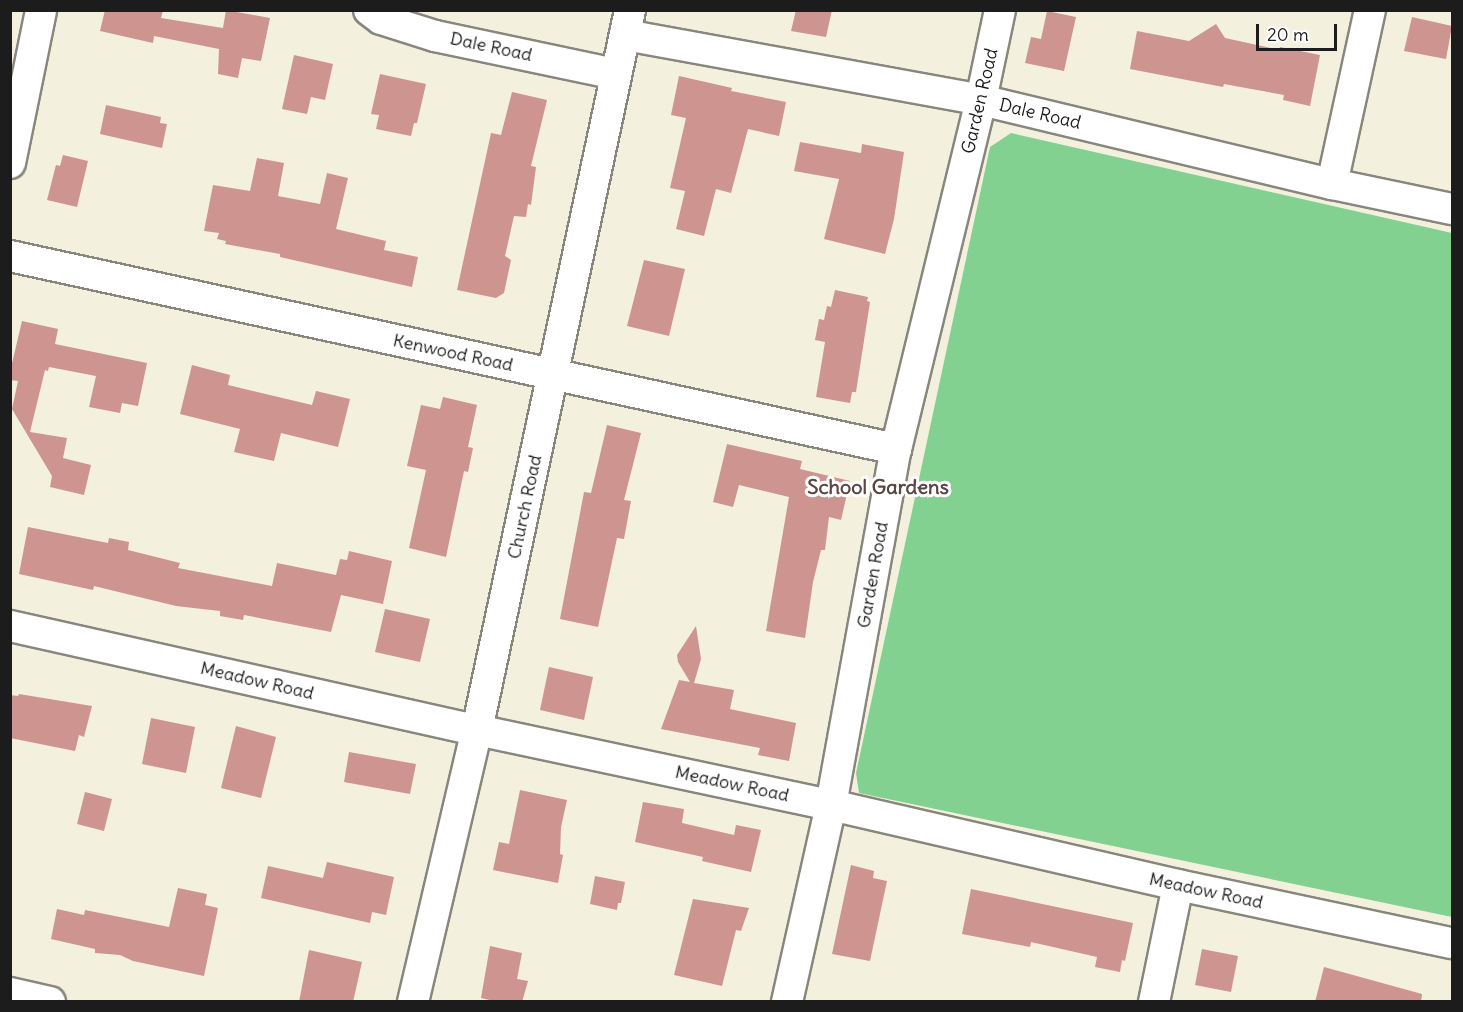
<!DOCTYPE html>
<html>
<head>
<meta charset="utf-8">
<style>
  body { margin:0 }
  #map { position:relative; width:1463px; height:1012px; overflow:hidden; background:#f4f0de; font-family:Delius,sans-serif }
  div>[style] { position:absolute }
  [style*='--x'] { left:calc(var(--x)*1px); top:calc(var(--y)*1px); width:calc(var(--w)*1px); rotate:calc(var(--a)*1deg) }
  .green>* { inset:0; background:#82d191 }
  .building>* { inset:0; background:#ce948f }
  .roads { filter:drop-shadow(2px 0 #88867d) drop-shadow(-2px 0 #88867d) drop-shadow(0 2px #88867d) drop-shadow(0 -2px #88867d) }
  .minor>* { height:30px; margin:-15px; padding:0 15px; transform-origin:15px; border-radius:15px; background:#fff }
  span { translate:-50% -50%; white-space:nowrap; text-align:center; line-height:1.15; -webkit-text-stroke:6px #fff; paint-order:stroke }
  .street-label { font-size:18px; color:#1c1c1c }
  .neighbourhood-label { font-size:20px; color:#5a4644; font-weight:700 }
  .frame { position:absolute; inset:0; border:12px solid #1c1c1c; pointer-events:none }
  .scale { position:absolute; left:1256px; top:24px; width:81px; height:27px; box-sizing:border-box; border:3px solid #1c1c1c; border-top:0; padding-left:8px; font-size:18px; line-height:21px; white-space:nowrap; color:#1c1c1c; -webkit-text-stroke:4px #fff; paint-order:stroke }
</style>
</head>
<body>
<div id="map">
  <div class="green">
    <div style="clip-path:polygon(1011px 133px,1452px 233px,1452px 917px,859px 793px,856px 773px,990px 147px)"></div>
  </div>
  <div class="building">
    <div style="clip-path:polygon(105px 10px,163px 10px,161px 18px,223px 28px,226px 10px,270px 18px,261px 61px,242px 58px,238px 78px,218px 74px,219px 49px,154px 36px,153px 43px,100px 31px)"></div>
    <div style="clip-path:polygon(796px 10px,832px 10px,826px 37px,791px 31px)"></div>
    <div style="clip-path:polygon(1047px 11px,1076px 17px,1064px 71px,1025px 63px,1031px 37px,1041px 39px)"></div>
    <div style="clip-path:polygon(1412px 17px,1452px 26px,1446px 59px,1404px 51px)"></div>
    <div style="clip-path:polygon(1216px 24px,1225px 38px,1280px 50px,1280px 47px,1320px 55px,1310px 106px,1283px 100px,1284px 95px,1224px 84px,1223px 87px,1130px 69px,1137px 31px,1189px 41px)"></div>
    <div style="clip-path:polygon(294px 55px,333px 64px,325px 100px,311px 97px,307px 114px,282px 109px)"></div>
    <div style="clip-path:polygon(380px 74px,426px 84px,417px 123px,414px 123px,411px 136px,376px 129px,379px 115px,371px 114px)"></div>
    <div style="clip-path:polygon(679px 76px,732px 88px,731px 91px,786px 102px,779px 136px,748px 129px,731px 193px,716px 189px,704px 236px,676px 229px,685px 191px,670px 188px,686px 118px,671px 115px)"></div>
    <div style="clip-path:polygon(512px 92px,547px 100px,531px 166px,536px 167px,531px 205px,528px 204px,526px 217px,514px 216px,505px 256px,511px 260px,504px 293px,496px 298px,457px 290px,491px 133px,501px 135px)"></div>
    <div style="clip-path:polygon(106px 105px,161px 117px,160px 123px,167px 124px,162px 148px,100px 134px)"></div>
    <div style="clip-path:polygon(800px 142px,861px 153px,862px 144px,904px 152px,894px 219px,885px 254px,824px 239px,839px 179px,794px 171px)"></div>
    <div style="clip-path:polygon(63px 155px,88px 161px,77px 207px,47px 200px,56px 165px,60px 166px)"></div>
    <div style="clip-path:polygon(257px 158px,284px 163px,278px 196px,320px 204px,327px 173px,348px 178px,336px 229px,386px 241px,384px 250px,418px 257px,412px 287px,280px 257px,280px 254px,225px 244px,226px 241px,217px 239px,219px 233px,204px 231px,213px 185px,250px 191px)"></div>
    <div style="clip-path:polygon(644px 260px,685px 269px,669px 336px,627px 326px)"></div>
    <div style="clip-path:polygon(835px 290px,868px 297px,867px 301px,870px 302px,856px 392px,852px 392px,850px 403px,816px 397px,825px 342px,815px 340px,819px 319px,824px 320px,827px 306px,831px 307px)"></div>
    <div style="clip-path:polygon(22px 321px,58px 329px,55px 344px,147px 363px,138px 406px,122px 403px,120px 413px,89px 407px,96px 376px,49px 367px,48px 371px,45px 370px,30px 432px,67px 438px,63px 458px,91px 465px,84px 495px,50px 487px,52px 476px,12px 409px,18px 381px,10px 380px,10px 372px)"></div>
    <div style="clip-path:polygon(192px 365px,230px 375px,228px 385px,312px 405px,316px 391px,350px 399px,338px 447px,281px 433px,274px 461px,234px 452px,240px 429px,180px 414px)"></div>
    <div style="clip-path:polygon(443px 397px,477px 405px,468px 447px,473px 448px,468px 472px,464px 471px,446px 557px,409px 548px,426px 470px,407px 466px,421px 405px,440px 409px)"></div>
    <div style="clip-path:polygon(607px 425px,641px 433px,624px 500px,631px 501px,624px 539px,617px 538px,598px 627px,560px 619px,584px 492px,591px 493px)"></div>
    <div style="clip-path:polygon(727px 444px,802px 461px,800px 469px,850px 481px,841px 520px,829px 517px,825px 550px,821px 550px,813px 582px,805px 638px,766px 631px,789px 497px,739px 485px,733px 507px,713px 502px)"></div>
    <div style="clip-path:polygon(28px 527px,108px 543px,109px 538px,129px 542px,128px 550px,180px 563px,178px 568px,272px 586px,277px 563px,336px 575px,340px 559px,347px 560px,349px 551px,392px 561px,383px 604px,341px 595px,331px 632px,244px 615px,243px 620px,220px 616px,220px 611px,176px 606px,94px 586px,93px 590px,19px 574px)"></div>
    <div style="clip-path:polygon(385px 609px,430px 619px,420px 662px,375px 652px)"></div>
    <div style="clip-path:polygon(696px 626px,701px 659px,694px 683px,734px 690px,730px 709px,796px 723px,789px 761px,758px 755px,760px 748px,661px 729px,679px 680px,690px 682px,678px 662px,677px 655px)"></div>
    <div style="clip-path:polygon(549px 667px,593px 677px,584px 720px,540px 710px)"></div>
    <div style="clip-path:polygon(19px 694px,92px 706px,84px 737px,79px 735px,75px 751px,10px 738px,10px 695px,18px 696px)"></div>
    <div style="clip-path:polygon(151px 718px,195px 727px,186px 773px,142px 764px)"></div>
    <div style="clip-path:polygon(236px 726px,276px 737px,261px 798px,221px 788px)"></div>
    <div style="clip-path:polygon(349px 752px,416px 764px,410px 794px,344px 782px)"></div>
    <div style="clip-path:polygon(520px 790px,567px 800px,561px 827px,560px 854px,563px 855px,558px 883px,493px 870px,499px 842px,509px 844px)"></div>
    <div style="clip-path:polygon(85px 792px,112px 799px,104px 831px,77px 824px)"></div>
    <div style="clip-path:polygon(643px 802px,684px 809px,682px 823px,734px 835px,736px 825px,761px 830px,751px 872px,702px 861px,703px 857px,635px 842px)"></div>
    <div style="clip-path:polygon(327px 862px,394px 877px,386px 915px,372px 912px,370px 923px,261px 898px,268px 866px,323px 878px)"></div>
    <div style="clip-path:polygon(851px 865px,874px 871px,873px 878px,887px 881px,870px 961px,832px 954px)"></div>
    <div style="clip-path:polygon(595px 876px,625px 882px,621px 903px,618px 903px,617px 910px,590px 904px)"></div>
    <div style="clip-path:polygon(178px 888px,207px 894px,205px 905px,218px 908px,204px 976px,133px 961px,120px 955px,95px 953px,95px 949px,51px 939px,57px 909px,84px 915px,85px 910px,169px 927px)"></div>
    <div style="clip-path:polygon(971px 889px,1133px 923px,1125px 961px,1122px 960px,1120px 972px,1095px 967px,1097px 957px,1031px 942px,1030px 947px,962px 934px)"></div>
    <div style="clip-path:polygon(693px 899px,749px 908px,741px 931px,736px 930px,722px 986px,674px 975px)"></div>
    <div style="clip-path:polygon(490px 946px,522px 953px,517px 979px,528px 981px,522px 1002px,498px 1002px,481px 998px)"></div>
    <div style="clip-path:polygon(1202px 949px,1238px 956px,1231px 992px,1195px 985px)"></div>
    <div style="clip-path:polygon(309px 950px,362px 962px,353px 1002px,299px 1002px)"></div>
    <div style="clip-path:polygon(1324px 967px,1422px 994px,1421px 1002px,1315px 1002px)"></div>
  </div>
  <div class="roads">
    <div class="minor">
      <div style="--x:369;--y:10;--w:15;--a:37"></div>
      <div style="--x:381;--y:19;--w:57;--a:17.5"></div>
      <div style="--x:435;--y:36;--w:185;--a:11.9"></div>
      <div style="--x:625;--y:35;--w:362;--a:10.3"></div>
      <div style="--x:981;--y:100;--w:361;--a:13.5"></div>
      <div style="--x:1332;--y:184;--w:123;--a:11.8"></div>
      <div style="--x:10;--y:163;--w:156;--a:-78.5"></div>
      <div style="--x:1332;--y:184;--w:178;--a:-77.7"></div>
      <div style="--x:10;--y:256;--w:907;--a:12.29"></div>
      <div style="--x:10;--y:626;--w:478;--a:12.6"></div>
      <div style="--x:477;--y:730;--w:362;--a:12"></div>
      <div style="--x:831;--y:805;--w:356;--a:13"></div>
      <div style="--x:1178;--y:885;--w:280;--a:12"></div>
      <div style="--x:10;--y:993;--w:41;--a:12.7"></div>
      <div style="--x:413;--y:1002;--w:279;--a:-76.8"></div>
      <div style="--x:477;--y:730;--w:736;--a:-78"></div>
      <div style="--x:787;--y:1002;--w:202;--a:-77.4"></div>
      <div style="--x:831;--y:805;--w:362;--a:-79.7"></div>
      <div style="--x:896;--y:449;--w:359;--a:-76.3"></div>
      <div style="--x:981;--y:100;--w:92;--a:-78.1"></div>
      <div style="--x:1154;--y:1002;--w:119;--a:-78.4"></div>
    </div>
  </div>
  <div class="street-label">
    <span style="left:491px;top:47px;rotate:12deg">Dale Road</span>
    <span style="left:980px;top:101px;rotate:-77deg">Garden Road</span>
    <span style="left:1040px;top:114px;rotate:13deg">Dale Road</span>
    <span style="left:453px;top:353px;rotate:12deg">Kenwood Road</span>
    <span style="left:525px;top:507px;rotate:-78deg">Church Road</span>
    <span style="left:873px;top:575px;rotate:-80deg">Garden Road</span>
    <span style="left:257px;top:681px;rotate:13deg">Meadow Road</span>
    <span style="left:732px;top:784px;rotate:12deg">Meadow Road</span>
    <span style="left:1206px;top:891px;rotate:12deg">Meadow Road</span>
  </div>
  <div class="neighbourhood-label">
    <span style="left:878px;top:486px">School Gardens</span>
  </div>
  <div class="frame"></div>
  <div class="scale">20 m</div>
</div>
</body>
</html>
